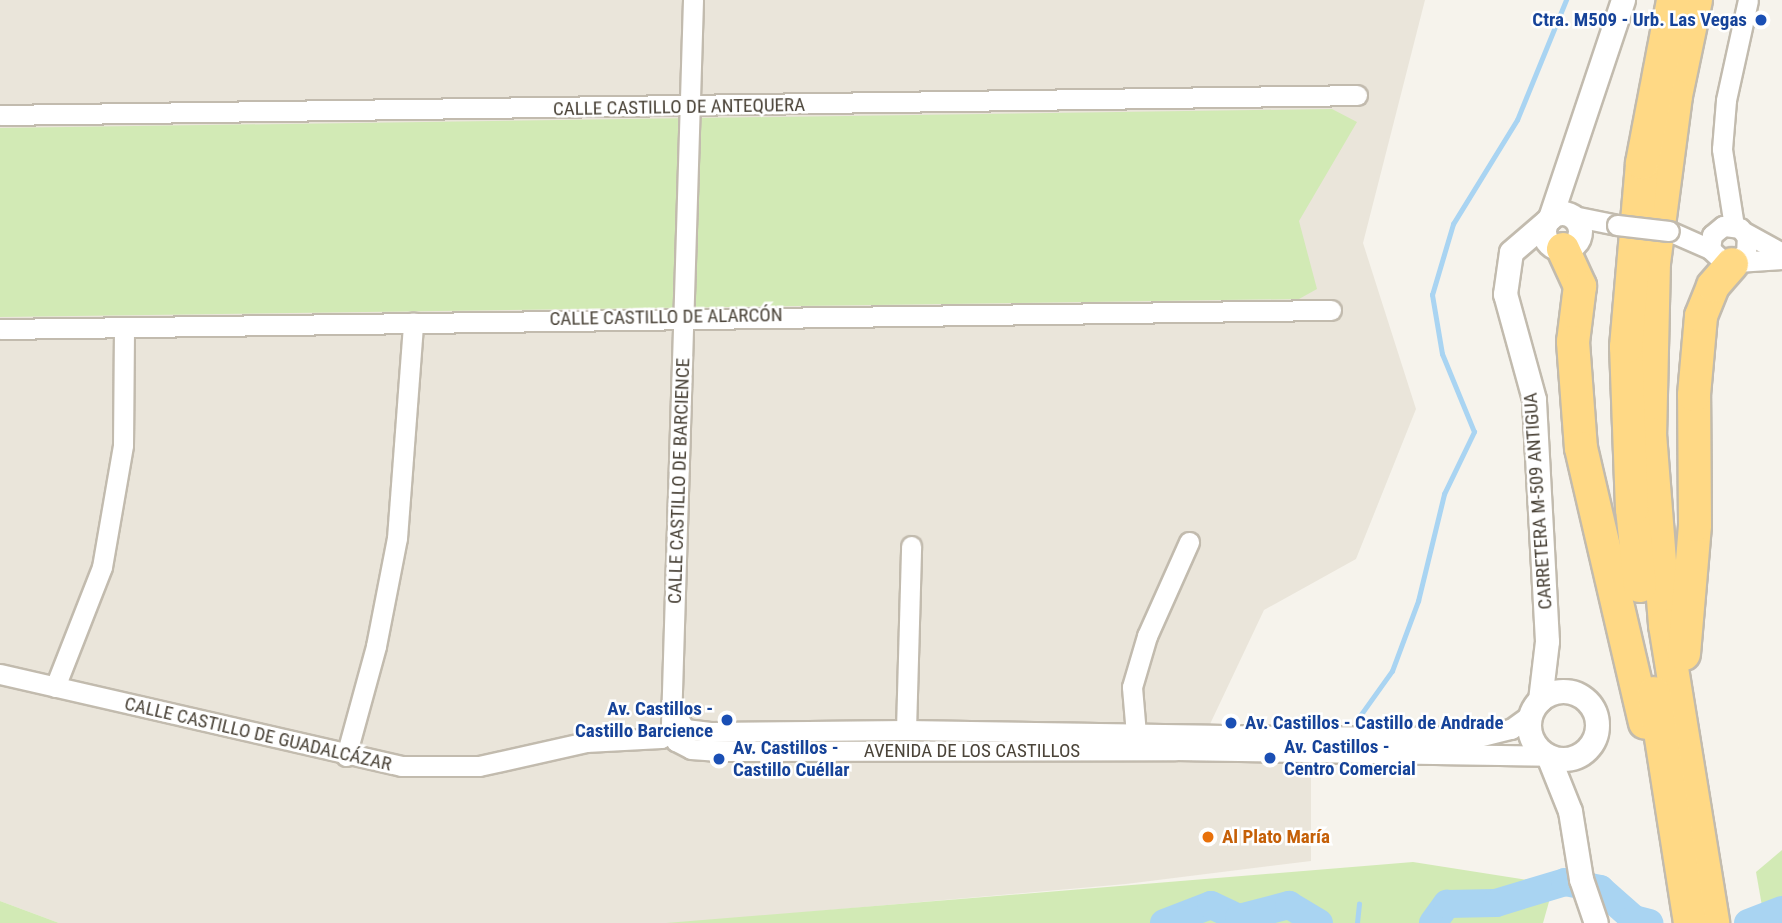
<!DOCTYPE html>
<html>
<head>
<meta charset="utf-8">
<style>
  body { margin:0 }
  #map { position:relative; width:1782px; height:923px; overflow:hidden; background:#f6f3ec; font-family:"Roboto Condensed",sans-serif }
  div>[style] { position:absolute }
  [style*='--x'] { left:calc(var(--x)*1px); top:calc(var(--y)*1px); width:calc(var(--w)*1px); rotate:calc(var(--a)*1deg) }
  .residential>* { inset:0; background:#eae5da }
  .green>* { inset:0; background:#d2eab5 }
  .stream>* { height:4.5px; margin:-2.25px; padding:0 2.25px; transform-origin:2.25px; border-radius:2.25px; background:#a9d4f2 }
  .river>* { height:28px; margin:-14px; padding:0 14px; transform-origin:14px; border-radius:14px; background:#a9d4f2 }
  .roads { filter:drop-shadow(2px 0 #c2bbae) drop-shadow(-2px 0 #c2bbae) drop-shadow(0 2px #c2bbae) drop-shadow(0 -2px #c2bbae) }
  .minor>* { height:19px; margin:-9.5px; padding:0 9.5px; transform-origin:9.5px; border-radius:9.5px; background:#fff }
  .tertiary>* { height:23px; margin:-11.5px; padding:0 11.5px; transform-origin:11.5px; border-radius:11.5px; background:#fff }
  .tertiary>.ring { margin:-11.5px; padding:0; box-sizing:content-box; background:none; border:23px solid #fff; border-radius:50% }
  .trunk>* { height:32px; margin:-16px; padding:0 16px; transform-origin:16px; border-radius:16px; background:#ffd985 }
  .bridges { filter:drop-shadow(2px 0 #c2bbae) drop-shadow(-2px 0 #c2bbae) drop-shadow(0 2px #c2bbae) drop-shadow(0 -2px #c2bbae) }
  .minor-bridge>* { height:19px; margin:-9.5px; padding:0 9.5px; transform-origin:9.5px; border-radius:9.5px; background:#fff }
  .dots>* { width:19px; height:19px; translate:-50% -50%; box-sizing:border-box; border:4px solid #fff; border-radius:50% }
  span { translate:-50% -50%; white-space:nowrap; text-align:center; line-height:1.15; -webkit-text-stroke:5px #fff; paint-order:stroke }
  .transit-label { font-size:19px; color:#164399; font-weight:700 }
  .right { translate:-100% -50%; text-align:right }
  .left { translate:0 -50%; text-align:left }
  .street-label { font-size:19px; color:#4b4439 }
  .food-label { font-size:19px; color:#c56008; font-weight:700 }
</style>
</head>
<body>
<div id="map">
  <div class="residential">
    <div style="clip-path:polygon(0 0,1425px 0,1363px 243px,1416px 409px,1356px 559px,1264px 610px,1193px 760px,1311px 760px,1311px 861px,1126px 884px,682px 923px,59px 923px,0 901px)"></div>
  </div>
  <div class="green">
    <div style="clip-path:polygon(1332px 109px,1357px 122px,1299px 221px,1317px 289px,1299px 299px,0 317px,0 128px)"></div>
    <div style="clip-path:polygon(1782px 850px,1782px 923px,1765px 923px,1756px 872px)"></div>
    <div style="clip-path:polygon(1413px 862px,1554px 884px,1543px 923px,666px 923px)"></div>
    <div style="clip-path:polygon(0 901px,59px 923px,0 923px)"></div>
  </div>
  <div class="stream">
    <div style="--x:1357;--y:720;--w:60;--a:-54.5"></div>
    <div style="--x:1392;--y:671;--w:75;--a:-69.6"></div>
    <div style="--x:1418;--y:601;--w:110;--a:-76.3"></div>
    <div style="--x:1444;--y:494;--w:69;--a:-64.2"></div>
    <div style="--x:1474;--y:432;--w:84;--a:-112.3"></div>
    <div style="--x:1442;--y:354;--w:60;--a:-99.6"></div>
    <div style="--x:1432;--y:295;--w:74;--a:-73.5"></div>
    <div style="--x:1453;--y:224;--w:122;--a:-58.4"></div>
    <div style="--x:1517;--y:120;--w:130;--a:-67.8"></div>
    <div style="--x:1357;--y:923;--w:19;--a:-84"></div>
  </div>
  <div class="river">
    <div style="--x:1164;--y:923;--w:50;--a:-21"></div>
    <div style="--x:1211;--y:905;--w:31;--a:25"></div>
    <div style="--x:1239;--y:918;--w:52;--a:-14.6"></div>
    <div style="--x:1289;--y:905;--w:35;--a:31"></div>
    <div style="--x:1433;--y:923;--w:24;--a:-54"></div>
    <div style="--x:1447;--y:904;--w:49;--a:-1.2"></div>
    <div style="--x:1496;--y:903;--w:72;--a:-16.9"></div>
    <div style="--x:1565;--y:882;--w:36;--a:11"></div>
    <div style="--x:1600;--y:889;--w:45;--a:41.4"></div>
    <div style="--x:1634;--y:919;--w:16;--a:15"></div>
    <div style="--x:1748;--y:923;--w:36;--a:-21"></div>
  </div>
  <div class="roads">
    <div class="minor">
      <div style="--x:693;--y:0;--w:726;--a:91.74"></div>
      <div style="--x:671;--y:726;--w:16;--a:72"></div>
      <div style="--x:676;--y:741;--w:17;--a:28"></div>
      <div style="--x:691;--y:749;--w:28;--a:4"></div>
      <div style="--x:719;--y:751;--w:456;--a:-0.1"></div>
      <div style="--x:1175;--y:750;--w:373;--a:0.9"></div>
      <div style="--x:0;--y:115;--w:1357;--a:-0.84"></div>
      <div style="--x:1568;--y:215;--w:50;--a:11.5"></div>
      <div style="--x:1734;--y:226;--w:78;--a:-98.9"></div>
      <div style="--x:1722;--y:149;--w:49;--a:-85.3"></div>
      <div style="--x:1726;--y:100;--w:102;--a:-77.6"></div>
      <div style="--x:1669;--y:231;--w:45;--a:23.7"></div>
      <div style="--x:1710;--y:249;--w:22;--a:43"></div>
      <div style="--x:1726;--y:264;--w:22;--a:-27"></div>
      <div style="--x:1746;--y:254;--w:17;--a:-87"></div>
      <div style="--x:1747;--y:237;--w:11;--a:-128"></div>
      <div style="--x:1740;--y:228;--w:17;--a:-173"></div>
      <div style="--x:1723;--y:226;--w:14;--a:141"></div>
      <div style="--x:1712;--y:235;--w:14;--a:98"></div>
      <div style="--x:1744;--y:232;--w:43;--a:28.9"></div>
      <div style="--x:1737;--y:262;--w:45;--a:-3.8"></div>
      <div style="--x:0;--y:329;--w:1331;--a:-0.82"></div>
      <div style="--x:0;--y:674;--w:411;--a:12.9"></div>
      <div style="--x:401;--y:766;--w:78;--a:0"></div>
      <div style="--x:479;--y:766;--w:110;--a:-12.6"></div>
      <div style="--x:586;--y:742;--w:75;--a:-3.1"></div>
      <div style="--x:661;--y:738;--w:23;--a:-34"></div>
      <div style="--x:55;--y:687;--w:129;--a:-68.6"></div>
      <div style="--x:102;--y:567;--w:124;--a:-80.2"></div>
      <div style="--x:123;--y:445;--w:118;--a:-89.5"></div>
      <div style="--x:672;--y:709;--w:24;--a:57"></div>
      <div style="--x:685;--y:729;--w:25;--a:7"></div>
      <div style="--x:710;--y:732;--w:196;--a:-0.6"></div>
      <div style="--x:906;--y:730;--w:364;--a:0.9"></div>
      <div style="--x:1270;--y:736;--w:208;--a:0.3"></div>
      <div style="--x:1478;--y:737;--w:34;--a:-14"></div>
      <div style="--x:1511;--y:729;--w:24;--a:-36"></div>
      <div style="--x:906;--y:730;--w:184;--a:-88.4"></div>
      <div style="--x:1136;--y:734;--w:47;--a:-94.9"></div>
      <div style="--x:1132;--y:687;--w:53;--a:-73.6"></div>
      <div style="--x:1147;--y:636;--w:103;--a:-65.9"></div>
      <div style="--x:346;--y:756;--w:114;--a:-74.7"></div>
      <div style="--x:376;--y:646;--w:110;--a:-79"></div>
      <div style="--x:397;--y:538;--w:216;--a:-85.7"></div>
    </div>
    <div class="tertiary">
      <div class="ring" style="left:1544px;top:213px;width:13px;height:13px"></div>
      <div style="--x:1550;--y:218;--w:230;--a:-71.5"></div>
      <div class="ring" style="left:1529px;top:691px;width:45px;height:45px"></div>
      <div style="--x:1540;--y:700;--w:59;--a:-83.2"></div>
      <div style="--x:1547;--y:641;--w:242;--a:-93.1"></div>
      <div style="--x:1534;--y:399;--w:109;--a:-105.4"></div>
      <div style="--x:1505;--y:294;--w:42;--a:-81.9"></div>
      <div style="--x:1511;--y:252;--w:46;--a:-40.6"></div>
      <div style="--x:1548;--y:756;--w:59;--a:68.2"></div>
      <div style="--x:1570;--y:811;--w:69;--a:80.8"></div>
      <div style="--x:1581;--y:879;--w:46;--a:71.2"></div>
    </div>
    <div class="trunk">
      <div style="--x:1696;--y:0;--w:98;--a:101.8"></div>
      <div style="--x:1676;--y:96;--w:167;--a:97.5"></div>
      <div style="--x:1654;--y:262;--w:172;--a:91.3"></div>
      <div style="--x:1650;--y:434;--w:192;--a:85.5"></div>
      <div style="--x:1665;--y:625;--w:302;--a:80.8"></div>
      <div style="--x:1563;--y:249;--w:41;--a:65.3"></div>
      <div style="--x:1580;--y:286;--w:56;--a:97.1"></div>
      <div style="--x:1573;--y:342;--w:106;--a:85.7"></div>
      <div style="--x:1581;--y:448;--w:282;--a:76.9"></div>
      <div style="--x:1640;--y:586;--w:77;--a:-95.9"></div>
      <div style="--x:1632;--y:509;--w:162;--a:-92.1"></div>
      <div style="--x:1626;--y:347;--w:185;--a:-85"></div>
      <div style="--x:1642;--y:163;--w:166;--a:-79.2"></div>
      <div style="--x:1684;--y:654;--w:129;--a:-85.1"></div>
      <div style="--x:1695;--y:525;--w:130;--a:-90.4"></div>
      <div style="--x:1694;--y:395;--w:79;--a:-84.9"></div>
      <div style="--x:1701;--y:316;--w:32;--a:-68"></div>
      <div style="--x:1713;--y:286;--w:29;--a:-49"></div>
      <div style="--x:1654;--y:693;--w:233;--a:81.1"></div>
    </div>
  </div>
  <div class="bridges">
    <div class="minor-bridge">
      <div style="--x:1617;--y:225;--w:52;--a:6.6"></div>
    </div>
  </div>
  <div class="dots">
    <div style="left:1761px;top:20px;background:#1a4fb4"></div>
    <div style="left:727px;top:720px;background:#1a4fb4"></div>
    <div style="left:1231px;top:723px;background:#1a4fb4"></div>
    <div style="left:1270px;top:758px;background:#1a4fb4"></div>
    <div style="left:719px;top:759px;background:#1a4fb4"></div>
    <div style="left:1208px;top:837px;background:#e8710a"></div>
  </div>
  <div class="transit-label">
    <span class="right" style="left:1747px;top:20px">Ctra. M509 - Urb. Las Vegas</span>
    <span class="right" style="left:713px;top:720px">Av. Castillos -<br>Castillo Barcience</span>
    <span class="left" style="left:1245px;top:723px">Av. Castillos - Castillo de Andrade</span>
    <span class="left" style="left:1284px;top:758px">Av. Castillos -<br>Centro Comercial</span>
    <span class="left" style="left:733px;top:759px">Av. Castillos -<br>Castillo Cuéllar</span>
  </div>
  <div class="street-label">
    <span style="left:679px;top:107px;rotate:-1deg">CALLE CASTILLO DE ANTEQUERA</span>
    <span style="left:666px;top:317px;rotate:-1deg">CALLE CASTILLO DE ALARCÓN</span>
    <span style="left:679px;top:481px;rotate:-88deg">CALLE CASTILLO DE BARCIENCE</span>
    <span style="left:1538px;top:501px;rotate:-94deg">CARRETERA M-509 ANTIGUA</span>
    <span style="left:258px;top:734px;rotate:13deg">CALLE CASTILLO DE GUADALCÁZAR</span>
    <span style="left:972px;top:751px">AVENIDA DE LOS CASTILLOS</span>
  </div>
  <div class="food-label">
    <span class="left" style="left:1222px;top:837px">Al Plato María</span>
  </div>
</div>
</body>
</html>
